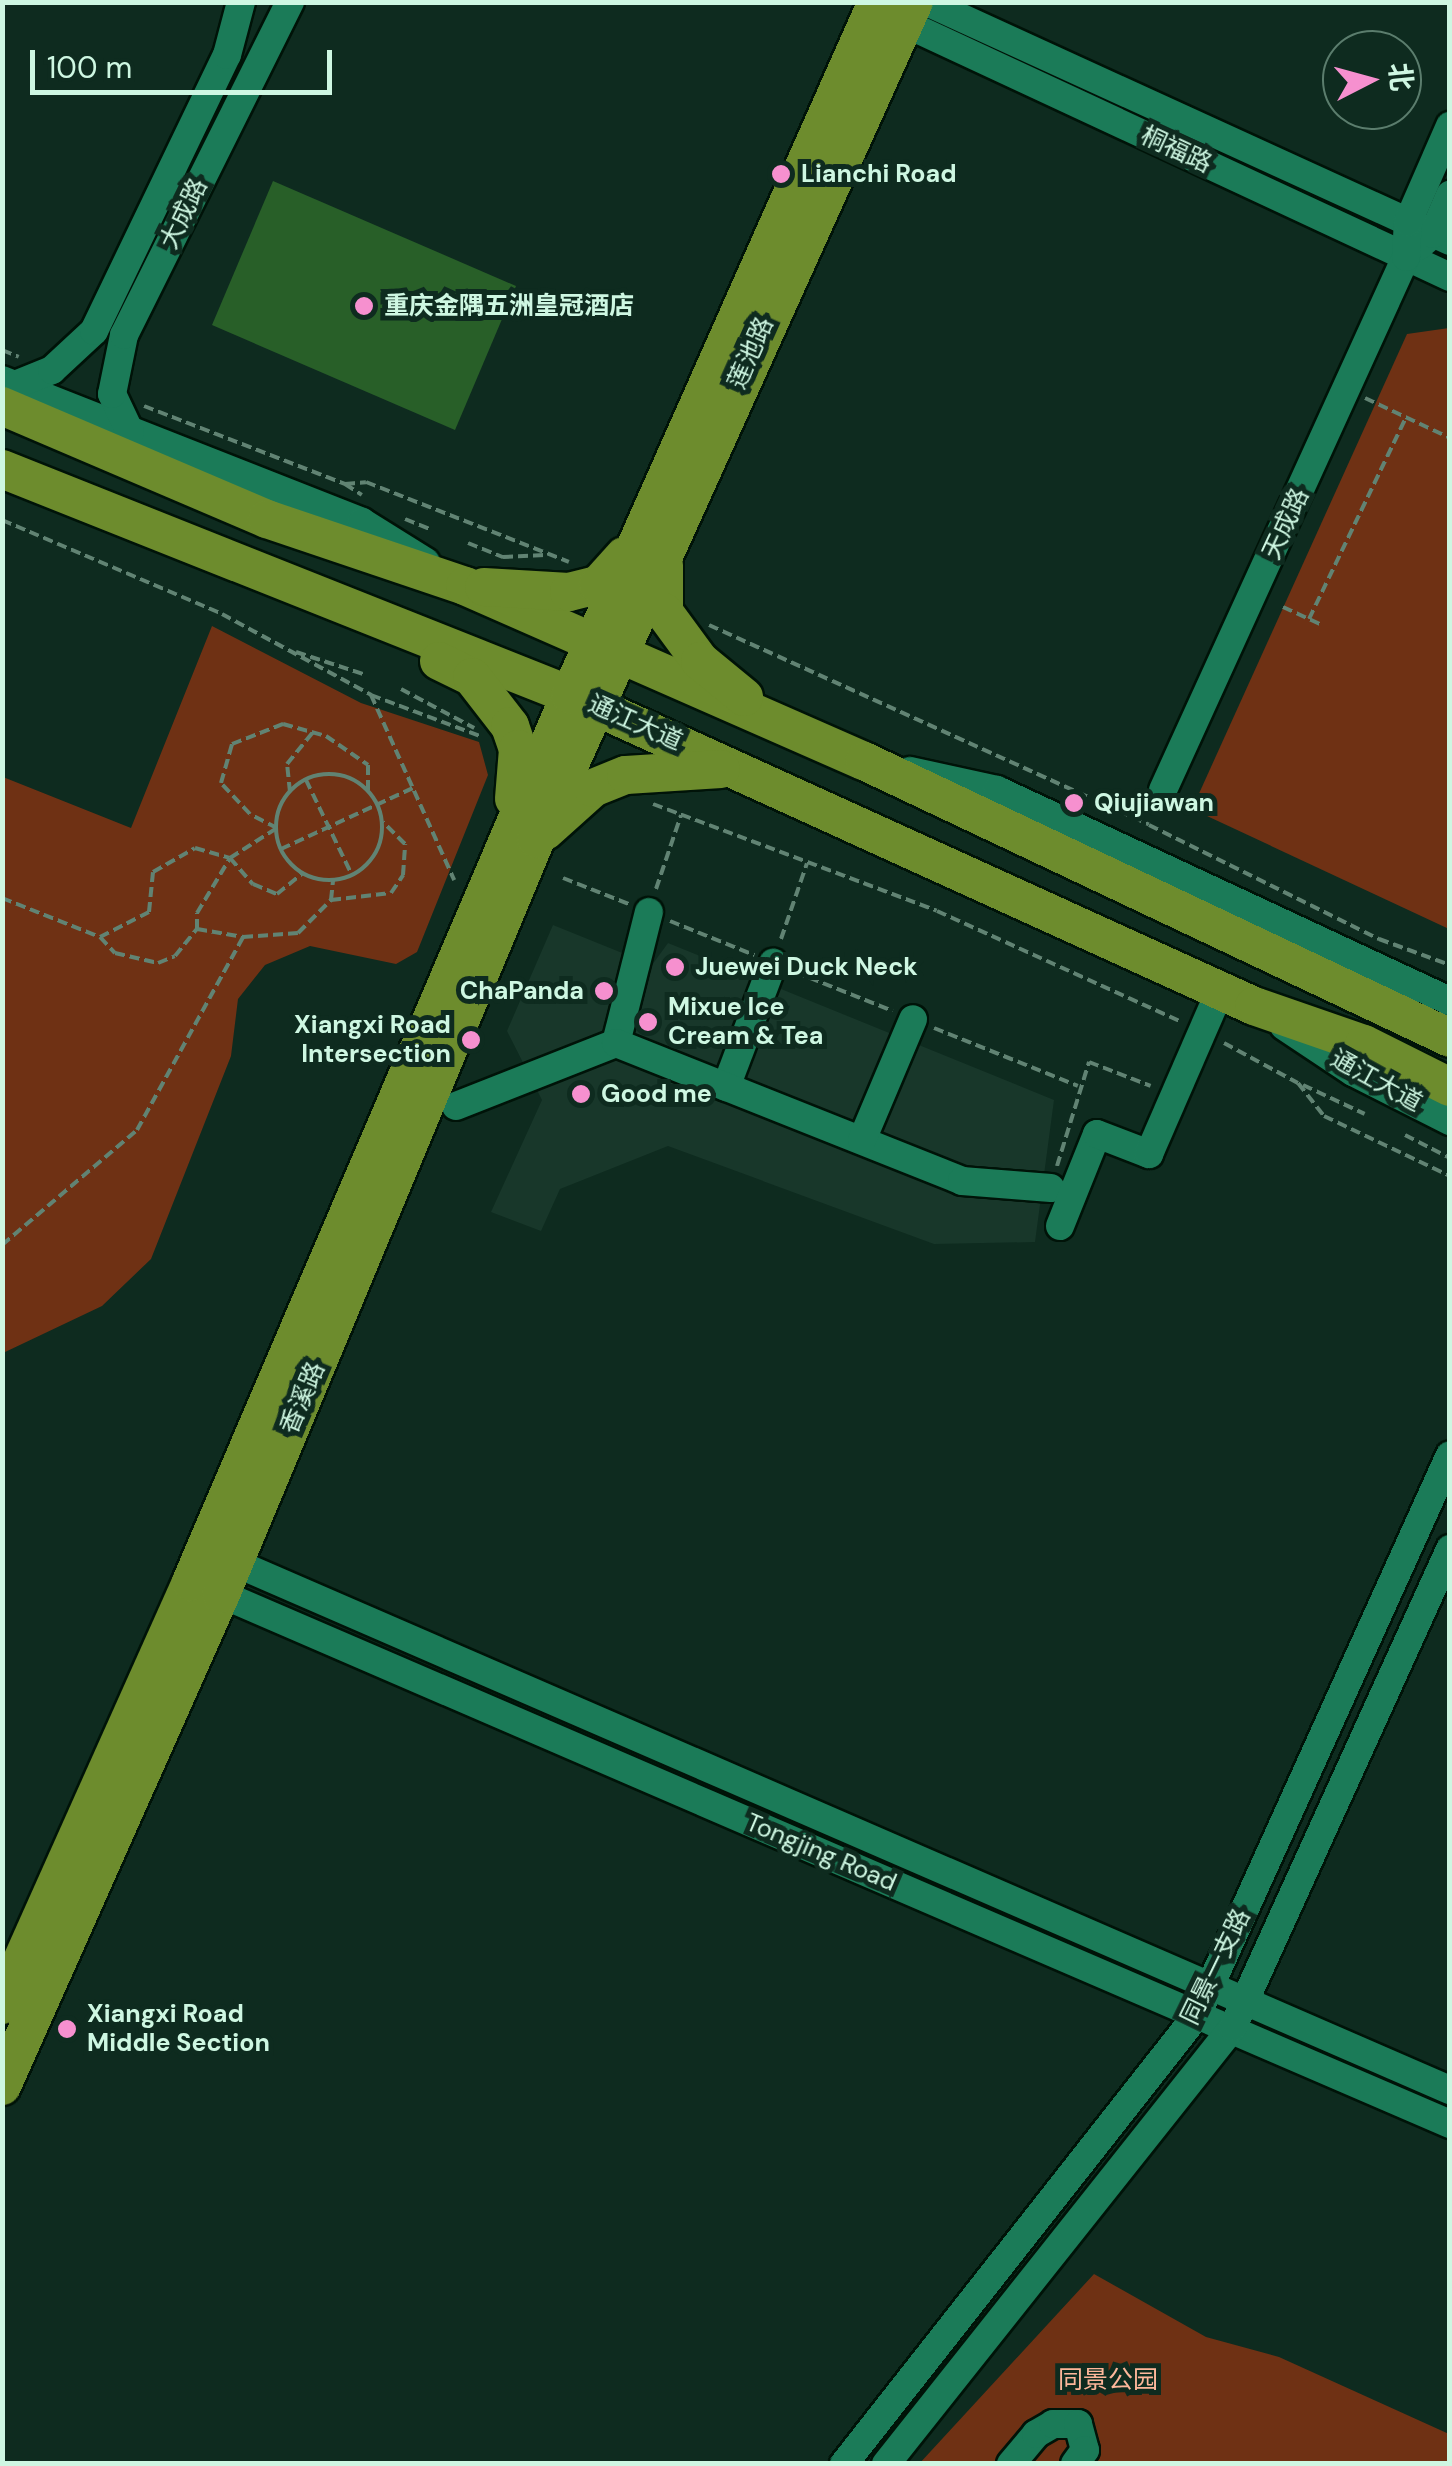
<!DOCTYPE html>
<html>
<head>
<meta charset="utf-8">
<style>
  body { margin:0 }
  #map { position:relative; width:1452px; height:2466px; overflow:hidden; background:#0e2b1f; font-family:"DM Sans","Noto Sans SC",sans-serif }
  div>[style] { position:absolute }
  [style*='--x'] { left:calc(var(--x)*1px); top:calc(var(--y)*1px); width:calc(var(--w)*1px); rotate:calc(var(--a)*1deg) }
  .built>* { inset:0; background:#18372a }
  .green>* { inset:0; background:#6f3114 }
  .building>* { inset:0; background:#285f28 }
  .path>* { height:4px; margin-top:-2px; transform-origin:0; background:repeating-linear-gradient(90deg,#618373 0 10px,transparent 0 15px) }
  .path>.ring { margin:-2px; padding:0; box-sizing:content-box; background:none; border:4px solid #618373; border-radius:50% }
  .roads { filter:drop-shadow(2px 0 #001308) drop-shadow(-2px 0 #001308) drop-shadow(0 2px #001308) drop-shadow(0 -2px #001308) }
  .minor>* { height:28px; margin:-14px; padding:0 14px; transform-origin:14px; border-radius:14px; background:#1b7b58 }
  .major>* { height:38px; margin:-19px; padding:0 19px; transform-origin:19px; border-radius:19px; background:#6d8c2d }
  .dots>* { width:28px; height:28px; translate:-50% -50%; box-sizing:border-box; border:5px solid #0e2b1f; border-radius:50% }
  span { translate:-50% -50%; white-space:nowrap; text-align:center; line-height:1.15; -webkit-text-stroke:10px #0e2b1f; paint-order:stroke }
  .street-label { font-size:25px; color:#cef7e2 }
  .poi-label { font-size:25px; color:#cef7e2; font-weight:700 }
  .left { translate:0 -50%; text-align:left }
  .right { translate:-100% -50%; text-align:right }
  .park-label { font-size:25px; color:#fdb79a }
  .frame { position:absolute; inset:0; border:5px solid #cef7e2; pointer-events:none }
  .north { position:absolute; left:1322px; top:30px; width:100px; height:100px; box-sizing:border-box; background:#0e2b1f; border:2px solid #5b7d6d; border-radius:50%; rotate:84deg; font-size:28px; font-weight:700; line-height:40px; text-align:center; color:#cef7e2 }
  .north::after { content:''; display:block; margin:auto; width:35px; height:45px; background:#f690cf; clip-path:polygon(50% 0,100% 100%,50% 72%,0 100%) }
  .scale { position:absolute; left:30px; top:50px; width:302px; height:45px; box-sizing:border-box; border:5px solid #cef7e2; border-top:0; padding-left:12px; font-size:30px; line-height:35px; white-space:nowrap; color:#cef7e2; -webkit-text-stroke:8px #0e2b1f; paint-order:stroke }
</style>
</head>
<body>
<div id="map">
  <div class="built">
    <div style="clip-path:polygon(553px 925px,652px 965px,668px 943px,1054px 1100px,1035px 1242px,934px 1244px,668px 1146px,560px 1189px,541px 1231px,491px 1212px,542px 1100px,507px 1031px)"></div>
  </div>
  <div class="green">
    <div style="clip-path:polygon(1449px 328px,1450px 328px,1449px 929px,1192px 809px,1407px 334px)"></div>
    <div style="clip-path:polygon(212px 626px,361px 703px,479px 742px,488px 775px,417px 952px,396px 964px,310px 946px,265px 965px,238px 999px,231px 1056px,151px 1259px,102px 1306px,3px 1353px,3px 777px,131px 828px)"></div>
    <div style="clip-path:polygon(1094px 2274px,1206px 2337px,1279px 2357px,1449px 2434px,1449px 2463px,919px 2464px)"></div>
  </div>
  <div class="building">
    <div style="clip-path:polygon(273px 181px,516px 286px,455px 430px,212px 325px)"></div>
  </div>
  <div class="path">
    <div style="--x:2;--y:350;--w:18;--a:22"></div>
    <div style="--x:1365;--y:398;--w:94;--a:25.2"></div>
    <div style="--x:144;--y:406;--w:216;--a:21.2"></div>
    <div style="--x:345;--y:484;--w:21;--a:-5"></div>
    <div style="--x:366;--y:482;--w:218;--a:21.5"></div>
    <div style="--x:345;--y:484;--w:20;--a:33"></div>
    <div style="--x:405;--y:519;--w:27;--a:22"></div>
    <div style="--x:2;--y:520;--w:239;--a:23.1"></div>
    <div style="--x:222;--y:614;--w:170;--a:28.5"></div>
    <div style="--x:371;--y:695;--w:116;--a:20.6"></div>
    <div style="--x:468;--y:543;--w:38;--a:22"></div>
    <div style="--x:503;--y:557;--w:42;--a:-2.7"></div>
    <div style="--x:1283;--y:607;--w:43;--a:24.8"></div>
    <div style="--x:1309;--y:619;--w:224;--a:-64.3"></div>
    <div style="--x:709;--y:625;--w:483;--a:24.4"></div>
    <div style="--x:1149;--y:825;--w:257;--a:26.4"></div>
    <div style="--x:1379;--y:939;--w:76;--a:20.1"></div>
    <div style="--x:296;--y:652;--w:71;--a:18.2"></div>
    <div style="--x:401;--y:689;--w:83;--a:28.1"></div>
    <div style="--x:371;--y:695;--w:203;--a:65.8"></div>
    <div class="ring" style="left:276px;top:774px;width:102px;height:102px"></div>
    <div style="--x:306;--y:780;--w:106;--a:64.2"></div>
    <div style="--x:290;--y:792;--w:28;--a:-96"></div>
    <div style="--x:287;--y:764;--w:41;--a:-50.9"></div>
    <div style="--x:653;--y:804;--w:303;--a:20.6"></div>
    <div style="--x:937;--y:911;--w:267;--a:24.4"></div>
    <div style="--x:281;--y:849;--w:145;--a:-24.8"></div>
    <div style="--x:563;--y:878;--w:71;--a:21.5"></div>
    <div style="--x:656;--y:889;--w:78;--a:-71.3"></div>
    <div style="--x:2;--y:898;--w:105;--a:21.7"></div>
    <div style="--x:100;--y:937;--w:22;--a:47"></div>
    <div style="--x:115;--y:953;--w:44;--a:13.1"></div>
    <div style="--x:158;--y:963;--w:18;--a:-22"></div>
    <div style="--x:175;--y:956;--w:35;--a:-51"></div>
    <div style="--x:197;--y:929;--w:16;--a:-90"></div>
    <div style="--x:197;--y:913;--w:64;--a:-59"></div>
    <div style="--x:230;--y:858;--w:56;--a:-32.6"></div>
    <div style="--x:277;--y:828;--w:30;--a:-153"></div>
    <div style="--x:250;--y:814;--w:42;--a:-133.1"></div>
    <div style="--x:221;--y:783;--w:41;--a:-74.2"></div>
    <div style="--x:232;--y:744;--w:55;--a:-21.4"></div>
    <div style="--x:283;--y:724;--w:45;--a:15.6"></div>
    <div style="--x:326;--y:736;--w:51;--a:34.6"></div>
    <div style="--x:368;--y:765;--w:26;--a:90"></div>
    <div style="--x:331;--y:900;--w:60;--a:-6.7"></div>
    <div style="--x:391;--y:893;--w:22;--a:-56"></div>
    <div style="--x:403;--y:875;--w:31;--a:-86"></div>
    <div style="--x:405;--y:844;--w:31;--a:-135"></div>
    <div style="--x:670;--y:921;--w:91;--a:22"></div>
    <div style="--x:197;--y:929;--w:47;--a:9.9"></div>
    <div style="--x:243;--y:937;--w:55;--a:-4.2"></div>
    <div style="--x:298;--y:933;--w:47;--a:-45"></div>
    <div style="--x:331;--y:900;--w:20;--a:-84"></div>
    <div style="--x:100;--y:937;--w:55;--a:-27"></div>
    <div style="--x:149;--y:912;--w:40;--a:-84.3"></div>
    <div style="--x:153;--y:872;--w:48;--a:-29.7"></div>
    <div style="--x:195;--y:848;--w:36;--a:16"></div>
    <div style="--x:230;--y:858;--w:35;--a:49"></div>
    <div style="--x:253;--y:884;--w:26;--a:23"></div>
    <div style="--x:277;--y:894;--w:33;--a:-39"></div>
    <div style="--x:781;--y:939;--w:80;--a:-71.1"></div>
    <div style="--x:795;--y:972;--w:105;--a:21.7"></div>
    <div style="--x:934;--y:1028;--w:155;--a:21.9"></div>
    <div style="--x:1224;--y:1043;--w:84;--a:28.4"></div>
    <div style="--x:1298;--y:1083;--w:42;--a:51.8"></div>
    <div style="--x:1324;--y:1116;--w:140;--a:25.5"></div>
    <div style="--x:1303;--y:1085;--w:68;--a:25.1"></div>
    <div style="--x:1405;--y:1135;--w:51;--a:27.1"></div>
    <div style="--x:1057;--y:1166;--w:109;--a:-72.9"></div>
    <div style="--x:1089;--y:1062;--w:66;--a:21.2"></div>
    <div style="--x:2;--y:1245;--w:177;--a:-40.4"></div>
    <div style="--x:137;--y:1130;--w:220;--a:-61.2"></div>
  </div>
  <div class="roads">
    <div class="minor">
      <div style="--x:927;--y:2;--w:575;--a:24.56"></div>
      <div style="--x:887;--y:15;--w:621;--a:24.96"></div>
      <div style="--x:1419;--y:246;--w:18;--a:-41"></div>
      <div style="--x:1433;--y:234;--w:43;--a:-66.4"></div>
      <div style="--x:2;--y:380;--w:387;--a:21.5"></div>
      <div style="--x:362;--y:522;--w:75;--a:32"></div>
      <div style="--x:15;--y:385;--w:40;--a:-22"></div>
      <div style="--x:52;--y:370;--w:57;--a:-42.9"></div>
      <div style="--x:94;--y:331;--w:306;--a:-64.3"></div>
      <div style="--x:227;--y:55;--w:55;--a:-75.2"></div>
      <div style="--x:130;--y:432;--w:42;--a:-115.3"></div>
      <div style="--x:112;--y:394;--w:60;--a:-78.5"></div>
      <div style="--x:124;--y:335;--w:372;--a:-63.5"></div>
      <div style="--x:910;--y:771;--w:89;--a:12.3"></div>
      <div style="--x:997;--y:790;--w:500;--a:25"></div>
      <div style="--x:1163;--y:790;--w:586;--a:-65.49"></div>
      <div style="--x:1406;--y:257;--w:35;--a:-87"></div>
      <div style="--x:1408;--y:222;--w:105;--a:-66.4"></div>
      <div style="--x:1284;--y:1026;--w:83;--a:33.7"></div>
      <div style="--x:1353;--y:1072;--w:109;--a:26.8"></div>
      <div style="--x:616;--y:1043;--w:135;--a:-75.9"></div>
      <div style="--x:726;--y:1087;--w:133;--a:-69.2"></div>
      <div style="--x:456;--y:1106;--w:172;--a:-21.5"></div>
      <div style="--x:616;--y:1043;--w:373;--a:21.7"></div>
      <div style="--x:962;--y:1181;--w:89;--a:4.5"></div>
      <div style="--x:862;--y:1140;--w:131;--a:-67.1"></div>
      <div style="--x:1060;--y:1226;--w:99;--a:-68.1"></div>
      <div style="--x:1097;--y:1134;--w:56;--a:21"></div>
      <div style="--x:1149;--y:1154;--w:178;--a:-66.5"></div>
      <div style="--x:217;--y:1555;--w:1344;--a:23.46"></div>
      <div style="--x:207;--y:1588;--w:1354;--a:23.33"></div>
      <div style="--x:844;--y:2464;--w:571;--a:-51.83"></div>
      <div style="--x:1197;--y:2015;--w:614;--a:-65.69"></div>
      <div style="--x:886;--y:2464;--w:558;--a:-51.55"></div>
      <div style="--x:1233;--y:2027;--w:525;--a:-65.58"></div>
      <div style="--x:1011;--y:2464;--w:39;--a:-50"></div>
      <div style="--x:1036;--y:2434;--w:20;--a:-30"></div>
      <div style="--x:1053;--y:2424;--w:25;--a:0"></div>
      <div style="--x:1078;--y:2424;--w:27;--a:75"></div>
      <div style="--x:1085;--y:2450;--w:17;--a:126"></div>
    </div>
    <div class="major">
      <div style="--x:2;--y:406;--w:288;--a:23.1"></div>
      <div style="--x:267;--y:519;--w:209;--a:18.7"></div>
      <div style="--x:465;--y:586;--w:436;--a:23.7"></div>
      <div style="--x:864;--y:761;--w:648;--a:25.3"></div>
      <div style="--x:2;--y:469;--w:611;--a:21.7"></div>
      <div style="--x:570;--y:695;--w:751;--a:24.45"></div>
      <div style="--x:1254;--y:1006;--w:116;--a:19.1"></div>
      <div style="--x:1364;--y:1044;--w:96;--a:26.6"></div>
      <div style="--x:664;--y:565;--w:47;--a:90"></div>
      <div style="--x:664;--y:612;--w:61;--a:53.7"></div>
      <div style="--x:700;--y:661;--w:57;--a:39.3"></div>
      <div style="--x:484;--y:587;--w:85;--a:3.4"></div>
      <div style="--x:569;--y:592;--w:30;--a:-14"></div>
      <div style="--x:598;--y:585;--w:39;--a:-48"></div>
      <div style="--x:439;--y:661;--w:37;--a:26"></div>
      <div style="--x:472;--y:677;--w:62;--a:52.2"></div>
      <div style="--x:510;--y:726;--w:24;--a:71"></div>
      <div style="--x:518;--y:749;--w:50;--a:94.6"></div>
      <div style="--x:545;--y:831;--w:64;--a:-41.9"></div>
      <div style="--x:593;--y:788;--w:35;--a:-22"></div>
      <div style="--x:626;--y:775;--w:95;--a:-3.6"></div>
      <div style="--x:2;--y:2005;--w:463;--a:-65.9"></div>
      <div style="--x:191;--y:1582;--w:965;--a:-66.86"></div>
      <div style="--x:570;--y:695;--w:758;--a:-66.11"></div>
      <div style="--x:2;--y:2086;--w:539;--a:-66.01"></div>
      <div style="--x:221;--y:1594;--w:818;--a:-67.35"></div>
      <div style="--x:536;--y:839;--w:918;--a:-65.7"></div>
    </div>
  </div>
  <div class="dots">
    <div style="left:781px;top:174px;background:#f690cf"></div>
    <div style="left:364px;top:306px;background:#f690cf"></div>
    <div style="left:1074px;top:803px;background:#f690cf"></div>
    <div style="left:675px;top:967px;background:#f690cf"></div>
    <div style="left:604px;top:991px;background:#f690cf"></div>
    <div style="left:648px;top:1022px;background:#f690cf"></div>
    <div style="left:471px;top:1040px;background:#f690cf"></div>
    <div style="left:581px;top:1094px;background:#f690cf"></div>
    <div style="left:67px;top:2029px;background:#f690cf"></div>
  </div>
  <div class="street-label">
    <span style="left:1176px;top:150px;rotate:25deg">桐福路</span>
    <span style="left:184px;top:214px;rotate:-64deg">大成路</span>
    <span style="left:751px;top:353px;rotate:-66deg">莲池路</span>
    <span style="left:1286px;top:524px;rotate:-65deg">天成路</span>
    <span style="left:635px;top:723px;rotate:24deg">通江大道</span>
    <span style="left:1376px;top:1081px;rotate:29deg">通江大道</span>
    <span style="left:303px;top:1398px;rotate:-67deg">香溪路</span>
    <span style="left:821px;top:1853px;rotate:23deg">Tongjing Road</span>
    <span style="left:1216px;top:1967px;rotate:-64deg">同景一支路</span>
  </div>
  <div class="poi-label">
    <span class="left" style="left:801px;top:174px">Lianchi Road</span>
    <span class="left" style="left:384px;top:306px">重庆金隅五洲皇冠酒店</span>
    <span class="left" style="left:1094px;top:803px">Qiujiawan</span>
    <span class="left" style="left:695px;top:967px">Juewei Duck Neck</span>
    <span class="right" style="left:584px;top:991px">ChaPanda</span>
    <span class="left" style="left:668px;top:1022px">Mixue Ice<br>Cream &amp; Tea</span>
    <span class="right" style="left:451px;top:1040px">Xiangxi Road<br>Intersection</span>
    <span class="left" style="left:601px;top:1094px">Good me</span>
    <span class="left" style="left:87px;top:2029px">Xiangxi Road<br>Middle Section</span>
  </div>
  <div class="park-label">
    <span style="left:1108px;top:2380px">同景公园</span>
  </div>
  <div class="frame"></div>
  <div class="north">北</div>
  <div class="scale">100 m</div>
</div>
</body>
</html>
